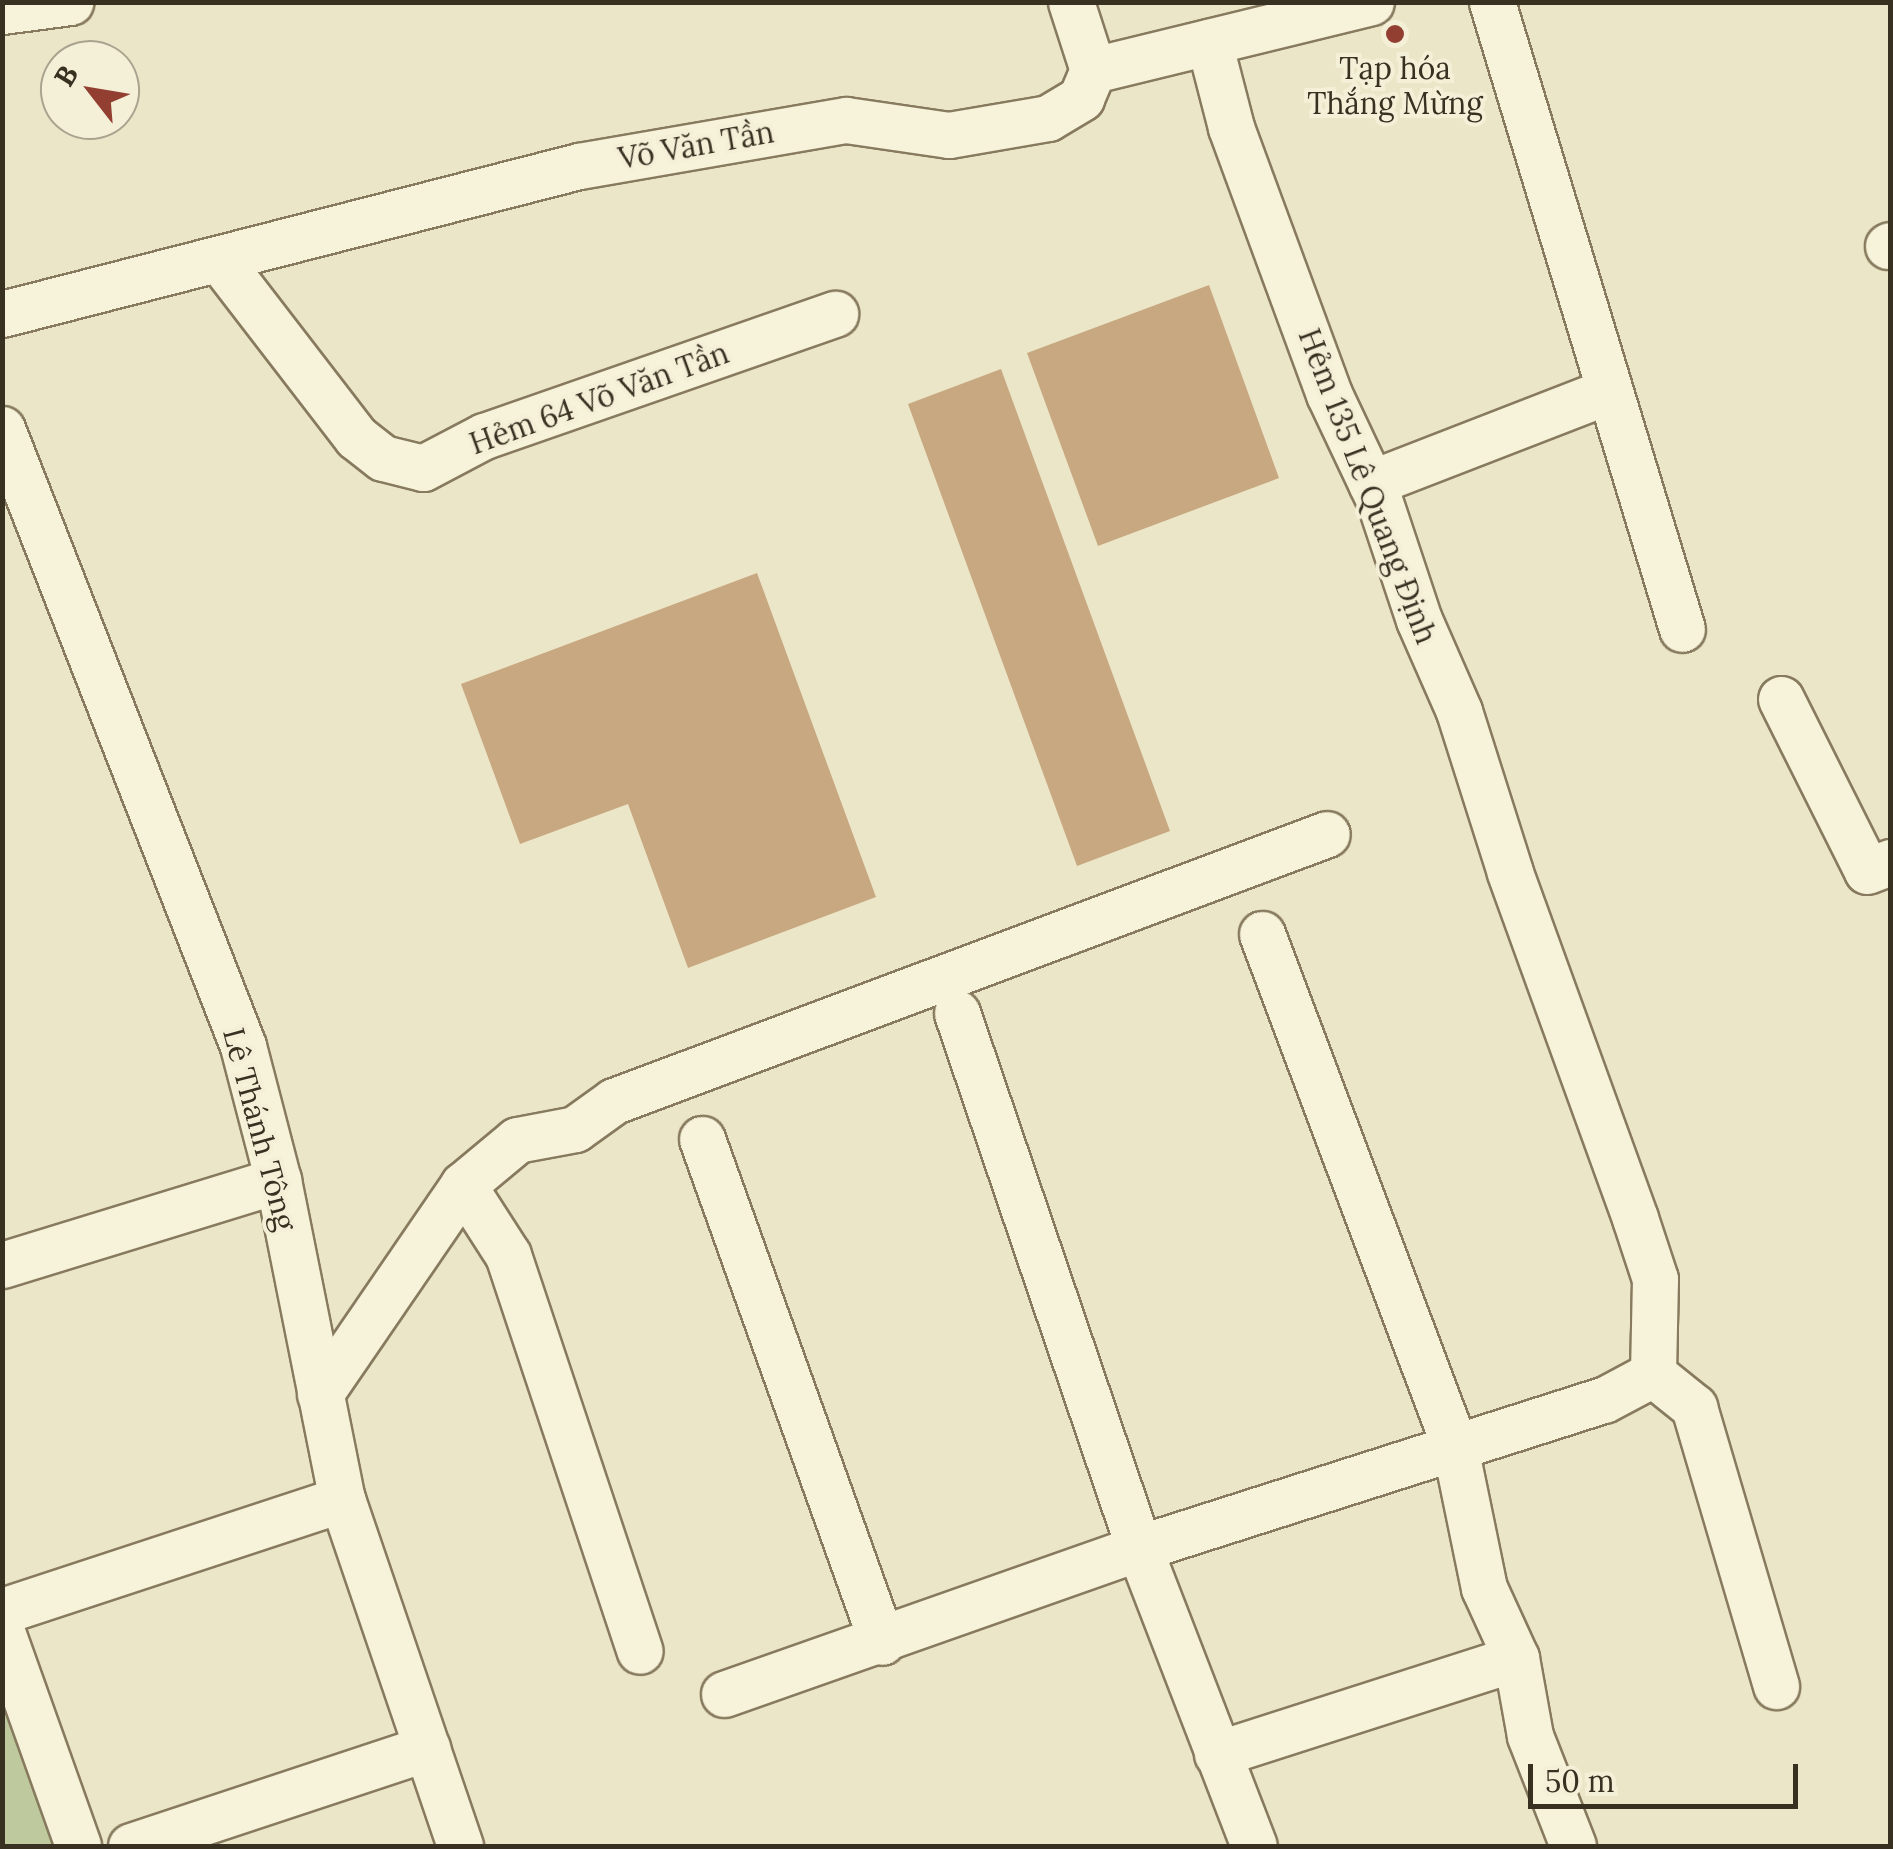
<!DOCTYPE html>
<html>
<head>
<meta charset="utf-8">
<style>
  body { margin:0 }
  #map { position:relative; width:1893px; height:1849px; overflow:hidden; background:#ece6c8; font-family:Lora,serif }
  div>[style] { position:absolute }
  [style*='--x'] { left:calc(var(--x)*1px); top:calc(var(--y)*1px); width:calc(var(--w)*1px); rotate:calc(var(--a)*1deg) }
  .green>* { inset:0; background:#beca9d }
  .building>* { inset:0; background:#c8a881 }
  .roads { filter:drop-shadow(2px 0 #877a5e) drop-shadow(-2px 0 #877a5e) drop-shadow(0 2px #877a5e) drop-shadow(0 -2px #877a5e) }
  .minor>* { height:45px; margin:-22.5px; padding:0 22.5px; transform-origin:22.5px; border-radius:22.5px; background:#f7f3db }
  .dots>* { width:28px; height:28px; translate:-50% -50%; box-sizing:border-box; border:5px solid #f4f0d8; border-radius:50% }
  span { translate:-50% -50%; white-space:nowrap; text-align:center; line-height:1.15; -webkit-text-stroke:8px #f4f0d8; paint-order:stroke }
  .poi-label { font-size:30px; color:#383021 }
  .street-label { font-size:30px; color:#383021 }
  .frame { position:absolute; inset:0; border:5px solid #383021; pointer-events:none }
  .north { position:absolute; left:40px; top:40px; width:100px; height:100px; box-sizing:border-box; background:#f4f0d8; border:2px solid #a9a38f; border-radius:50%; rotate:301deg; font-size:28px; font-weight:700; line-height:40px; text-align:center; color:#383021 }
  .north::after { content:''; display:block; margin:auto; width:35px; height:45px; background:#923f32; clip-path:polygon(50% 0,100% 100%,50% 72%,0 100%) }
  .scale { position:absolute; left:1528px; top:1764px; width:270px; height:45px; box-sizing:border-box; border:5px solid #383021; border-top:0; padding-left:12px; font-size:30px; line-height:35px; white-space:nowrap; color:#383021; -webkit-text-stroke:8px #f4f0d8; paint-order:stroke }
</style>
</head>
<body>
<div id="map">
  <div class="green">
    <div style="clip-path:polygon(2px 1695px,52px 1835px,51px 1846px,3px 1846px)"></div>
  </div>
  <div class="building">
    <div style="clip-path:polygon(1209px 285px,1279px 478px,1098px 546px,1027px 353px)"></div>
    <div style="clip-path:polygon(1001px 369px,1170px 831px,1077px 866px,908px 404px)"></div>
    <div style="clip-path:polygon(757px 573px,876px 897px,688px 968px,628px 804px,520px 844px,461px 684px)"></div>
  </div>
  <div class="roads">
    <div class="minor">
      <div style="--x:1071;--y:2;--w:71;--a:72.1"></div>
      <div style="--x:1492;--y:2;--w:655;--a:73.14"></div>
      <div style="--x:2;--y:11;--w:69;--a:-7.5"></div>
      <div style="--x:1888;--y:246;--w:2;--a:-27"></div>
      <div style="--x:219;--y:259;--w:225;--a:52.4"></div>
      <div style="--x:356;--y:437;--w:34;--a:38"></div>
      <div style="--x:383;--y:458;--w:41;--a:14"></div>
      <div style="--x:423;--y:468;--w:69;--a:-27.7"></div>
      <div style="--x:484;--y:436;--w:372;--a:-19.2"></div>
      <div style="--x:2;--y:314;--w:596;--a:-14.39"></div>
      <div style="--x:579;--y:166;--w:271;--a:-9.8"></div>
      <div style="--x:846;--y:120;--w:104;--a:8.3"></div>
      <div style="--x:949;--y:135;--w:100;--a:-9.7"></div>
      <div style="--x:1048;--y:118;--w:39;--a:-31"></div>
      <div style="--x:1081;--y:98;--w:30;--a:-67"></div>
      <div style="--x:1093;--y:70;--w:286;--a:-13.7"></div>
      <div style="--x:2;--y:429;--w:662;--a:68.66"></div>
      <div style="--x:243;--y:1046;--w:138;--a:75.4"></div>
      <div style="--x:278;--y:1180;--w:325;--a:78.7"></div>
      <div style="--x:342;--y:1499;--w:367;--a:71.2"></div>
      <div style="--x:1371;--y:483;--w:252;--a:-21.2"></div>
      <div style="--x:1781;--y:699;--w:192;--a:63.4"></div>
      <div style="--x:1867;--y:871;--w:25;--a:-21"></div>
      <div style="--x:1262;--y:934;--w:548;--a:69.38"></div>
      <div style="--x:1455;--y:1447;--w:144;--a:78.4"></div>
      <div style="--x:1484;--y:1588;--w:77;--a:65.4"></div>
      <div style="--x:1516;--y:1658;--w:79;--a:79.8"></div>
      <div style="--x:1530;--y:1736;--w:118;--a:68.6"></div>
      <div style="--x:957;--y:1013;--w:565;--a:71.21"></div>
      <div style="--x:1139;--y:1548;--w:319;--a:68.9"></div>
      <div style="--x:702;--y:1139;--w:534;--a:70.31"></div>
      <div style="--x:463;--y:1185;--w:83;--a:57.3"></div>
      <div style="--x:508;--y:1255;--w:417;--a:71.6"></div>
      <div style="--x:2;--y:1265;--w:289;--a:-17.1"></div>
      <div style="--x:1653;--y:1374;--w:53;--a:38.8"></div>
      <div style="--x:1694;--y:1407;--w:291;--a:73.6"></div>
      <div style="--x:320;--y:1394;--w:253;--a:-55.6"></div>
      <div style="--x:463;--y:1185;--w:70;--a:-39.8"></div>
      <div style="--x:517;--y:1140;--w:59;--a:-10.7"></div>
      <div style="--x:575;--y:1129;--w:48;--a:-35.7"></div>
      <div style="--x:614;--y:1101;--w:761;--a:-20.53"></div>
      <div style="--x:2;--y:1611;--w:358;--a:-18.2"></div>
      <div style="--x:2;--y:1632;--w:227;--a:70.4"></div>
      <div style="--x:724;--y:1694;--w:440;--a:-19.4"></div>
      <div style="--x:1139;--y:1548;--w:488;--a:-17.7"></div>
      <div style="--x:1604;--y:1400;--w:55;--a:-28"></div>
      <div style="--x:1653;--y:1374;--w:95;--a:-88.8"></div>
      <div style="--x:1655;--y:1279;--w:64;--a:-108.2"></div>
      <div style="--x:1635;--y:1218;--w:368;--a:-109.9"></div>
      <div style="--x:1510;--y:872;--w:169;--a:-107.6"></div>
      <div style="--x:1459;--y:711;--w:99;--a:-113.7"></div>
      <div style="--x:1419;--y:620;--w:126;--a:-108.4"></div>
      <div style="--x:1379;--y:500;--w:117;--a:-115.3"></div>
      <div style="--x:1329;--y:394;--w:284;--a:-110.2"></div>
      <div style="--x:1231;--y:127;--w:88;--a:-104.5"></div>
      <div style="--x:1217;--y:1754;--w:314;--a:-17.8"></div>
      <div style="--x:131;--y:1846;--w:312;--a:-18.3"></div>
    </div>
  </div>
  <div class="dots">
    <div style="left:1395px;top:34px;background:#923f32"></div>
  </div>
  <div class="poi-label">
    <span style="left:1395px;top:85px">Tạp hóa<br>Thắng Mừng</span>
  </div>
  <div class="street-label">
    <span style="left:696px;top:145px;rotate:-10deg">Võ Văn Tần</span>
    <span style="left:599px;top:398px;rotate:-20deg">Hẻm 64 Võ Văn Tần</span>
    <span style="left:1368px;top:486px;rotate:69deg">Hẻm 135 Lê Quang Định</span>
    <span style="left:260px;top:1129px;rotate:75deg">Lê Thánh Tông</span>
  </div>
  <div class="frame"></div>
  <div class="north">B</div>
  <div class="scale">50 m</div>
</div>
</body>
</html>
